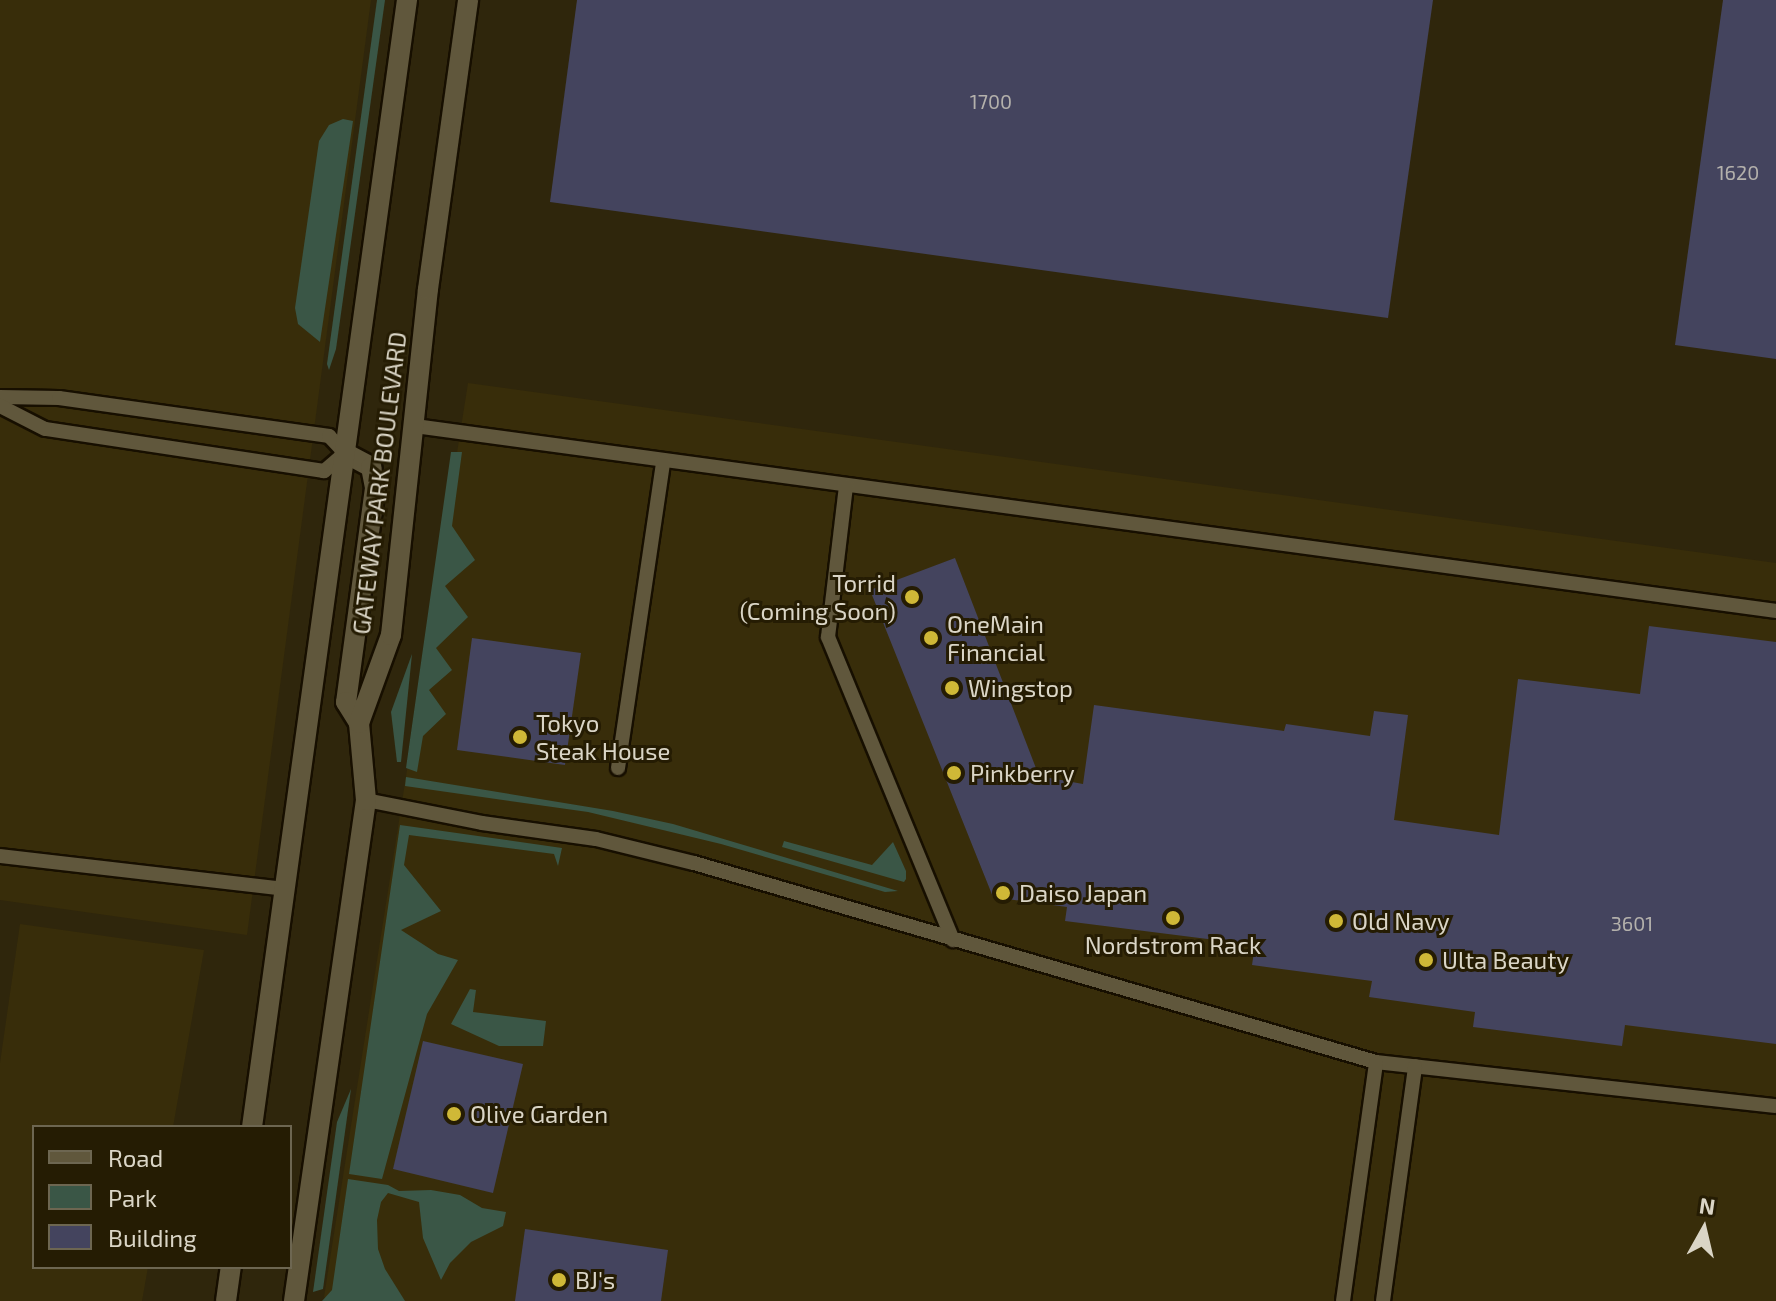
<!DOCTYPE html>
<html>
<head>
<meta charset="utf-8">
<style>
  body { margin:0 }
  #map { position:relative; width:1776px; height:1301px; overflow:hidden; background:#2f260c; font-family:"Exo 2",sans-serif }
  div>[style] { position:absolute }
  [style*='--x'] { left:calc(var(--x)*1px); top:calc(var(--y)*1px); width:calc(var(--w)*1px); rotate:calc(var(--a)*1deg) }
  .built>* { inset:0; background:#382d0a }
  .green>* { inset:0; background:#3a5646 }
  .building>* { inset:0; background:#44445e }
  .roads { filter:drop-shadow(2px 0 #170f00) drop-shadow(-2px 0 #170f00) drop-shadow(0 2px #170f00) drop-shadow(0 -2px #170f00) }
  .lane>* { height:14px; margin:-7px; padding:0 7px; transform-origin:7px; border-radius:7px; background:#60573c }
  .secondary>* { height:20px; margin:-10px; padding:0 10px; transform-origin:10px; border-radius:10px; background:#60573c }
  .dots>* { width:22px; height:22px; translate:-50% -50%; box-sizing:border-box; border:4px solid #251c03; border-radius:50% }
  span { translate:-50% -50%; white-space:nowrap; text-align:center; line-height:1.15; -webkit-text-stroke:6px #251c03; paint-order:stroke }
  .number-label { font-size:20px; color:#b4b1ac }
  .number-label span { -webkit-text-stroke-width:0 }
  .street-label { font-size:24px; color:#dad5c6 }
  .poi-label { font-size:24px; color:#dad5c6 }
  .right { translate:-100% -50%; text-align:right }
  .left { translate:0 -50%; text-align:left }
  .legend { position:absolute; left:32px; top:1125px; width:260px; height:144px; box-sizing:border-box; background:#251c03; border:2px solid #6d6651; margin:0; padding:10px 14px; list-style:none; font-size:24px; color:#dad5c6 }
  .legend li { display:flex; align-items:center; gap:16px; height:40px }
  .legend b { width:40px; border:2px solid #6d6651 }
  .north { position:absolute; left:1664px; top:1189px; width:80px; height:80px; -webkit-text-stroke:6px #251c03; paint-order:stroke; rotate:8deg; font-size:22px; font-weight:700; line-height:32px; text-align:center; color:#dad5c6 }
  .north::after { content:''; display:block; margin:auto; width:28px; height:36px; background:#dad5c6; clip-path:polygon(50% 0,100% 100%,50% 72%,0 100%) }
</style>
</head>
<body>
<div id="map">
  <div class="built">
    <div style="clip-path:polygon(0 0,371px 0,247px 935px,0 900px)"></div>
    <div style="clip-path:polygon(468px 383px,1776px 563px,1776px 1301px,329px 1301px,324px 1297px)"></div>
    <div style="clip-path:polygon(20px 924px,204px 950px,173px 1127px,34px 1127px,34px 1267px,148px 1267px,142px 1301px,0 1301px,0 1063px)"></div>
  </div>
  <div class="green">
    <div style="clip-path:polygon(377px 0,385px 0,336px 349px,329px 370px,327px 364px)"></div>
    <div style="clip-path:polygon(343px 119px,353px 121px,320px 342px,298px 324px,295px 308px,319px 141px,329px 125px)"></div>
    <div style="clip-path:polygon(451px 452px,462px 452px,452px 526px,475px 560px,445px 586px,468px 617px,436px 648px,452px 670px,429px 690px,446px 714px,423px 736px,417px 772px,406px 768px)"></div>
    <div style="clip-path:polygon(412px 654px,401px 762px,397px 762px,391px 712px)"></div>
    <div style="clip-path:polygon(406px 777px,613px 811px,673px 824px,898px 891px,885px 892px,721px 844px,588px 812px,405px 786px)"></div>
    <div style="clip-path:polygon(400px 825px,562px 848px,558px 866px,554px 854px,409px 835px,404px 865px,441px 911px,401px 930px,438px 954px,458px 960px,427px 1014px,382px 1179px,349px 1174px)"></div>
    <div style="clip-path:polygon(784px 841px,872px 865px,893px 842px,906px 871px,906px 879px,904px 882px,782px 847px)"></div>
    <div style="clip-path:polygon(470px 989px,476px 990px,473px 1012px,546px 1021px,543px 1046px,499px 1046px,451px 1024px)"></div>
    <div style="clip-path:polygon(351px 1089px,323px 1289px,313px 1292px,337px 1122px)"></div>
    <div style="clip-path:polygon(348px 1179px,388px 1185px,399px 1191px,431px 1190px,460px 1195px,482px 1208px,506px 1212px,503px 1226px,471px 1242px,450px 1263px,441px 1280px,423px 1238px,419px 1202px,388px 1193px,381px 1202px,377px 1220px,378px 1249px,385px 1269px,405px 1301px,322px 1301px,332px 1290px)"></div>
  </div>
  <div class="building">
    <div style="clip-path:polygon(577px 0,1433px 0,1388px 318px,550px 202px)"></div>
    <div style="clip-path:polygon(1723px 0,1776px 0,1776px 359px,1675px 345px)"></div>
    <div style="clip-path:polygon(955px 558px,1039px 776px,1083px 784px,1094px 705px,1284px 731px,1286px 724px,1370px 736px,1374px 711px,1408px 715px,1394px 820px,1499px 835px,1518px 679px,1640px 694px,1649px 626px,1776px 642px,1776px 1044px,1625px 1025px,1622px 1046px,1473px 1027px,1475px 1012px,1369px 997px,1372px 981px,1252px 965px,1255px 945px,1065px 921px,1067px 907px,993px 897px,870px 590px)"></div>
    <div style="clip-path:polygon(472px 638px,581px 653px,565px 765px,457px 750px)"></div>
    <div style="clip-path:polygon(423px 1041px,523px 1064px,493px 1193px,393px 1169px)"></div>
    <div style="clip-path:polygon(525px 1229px,668px 1250px,661px 1301px,515px 1301px)"></div>
  </div>
  <div class="roads">
    <div class="lane">
      <div style="--x:0;--y:397;--w:59;--a:1"></div>
      <div style="--x:59;--y:398;--w:273;--a:8"></div>
      <div style="--x:329;--y:436;--w:23;--a:47"></div>
      <div style="--x:345;--y:453;--w:28;--a:139"></div>
      <div style="--x:324;--y:471;--w:282;--a:-171.4"></div>
      <div style="--x:45;--y:429;--w:51;--a:-152.9"></div>
      <div style="--x:415;--y:426;--w:1374;--a:7.74"></div>
      <div style="--x:846;--y:486;--w:152;--a:96.8"></div>
      <div style="--x:828;--y:637;--w:328;--a:67.6"></div>
      <div style="--x:618;--y:768;--w:309;--a:-81.6"></div>
      <div style="--x:366;--y:800;--w:118;--a:11.2"></div>
      <div style="--x:482;--y:823;--w:115;--a:8"></div>
      <div style="--x:596;--y:839;--w:101;--a:13.8"></div>
      <div style="--x:694;--y:863;--w:710;--a:16.27"></div>
      <div style="--x:1376;--y:1062;--w:402;--a:6.3"></div>
      <div style="--x:0;--y:856;--w:288;--a:6.6"></div>
      <div style="--x:1343;--y:1301;--w:241;--a:-82.1"></div>
      <div style="--x:1383;--y:1301;--w:237;--a:-82.2"></div>
    </div>
    <div class="secondary">
      <div style="--x:345;--y:453;--w:30;--a:28"></div>
      <div style="--x:371;--y:467;--w:21;--a:79"></div>
      <div style="--x:375;--y:488;--w:216;--a:97.7"></div>
      <div style="--x:346;--y:702;--w:25;--a:58"></div>
      <div style="--x:252;--y:1127;--w:1138;--a:-82.17"></div>
      <div style="--x:226;--y:1301;--w:34;--a:-82"></div>
      <div style="--x:294;--y:1301;--w:506;--a:-81.82"></div>
      <div style="--x:366;--y:800;--w:77;--a:-95.2"></div>
      <div style="--x:359;--y:723;--w:94;--a:-70"></div>
      <div style="--x:391;--y:635;--w:348;--a:-83.9"></div>
      <div style="--x:428;--y:289;--w:292;--a:-82.1"></div>
    </div>
  </div>
  <div class="dots">
    <div style="left:912px;top:597px;background:#cfb837"></div>
    <div style="left:931px;top:638px;background:#cfb837"></div>
    <div style="left:952px;top:688px;background:#cfb837"></div>
    <div style="left:520px;top:737px;background:#cfb837"></div>
    <div style="left:954px;top:773px;background:#cfb837"></div>
    <div style="left:1003px;top:893px;background:#cfb837"></div>
    <div style="left:1173px;top:918px;background:#cfb837"></div>
    <div style="left:1336px;top:921px;background:#cfb837"></div>
    <div style="left:1426px;top:960px;background:#cfb837"></div>
    <div style="left:454px;top:1114px;background:#cfb837"></div>
    <div style="left:559px;top:1280px;background:#cfb837"></div>
  </div>
  <div class="number-label">
    <span style="left:991px;top:101px">1700</span>
    <span style="left:1738px;top:172px">1620</span>
    <span style="left:1632px;top:923px">3601</span>
  </div>
  <div class="street-label">
    <span style="left:379px;top:483px;rotate:-83deg">GATEWAY PARK BOULEVARD</span>
  </div>
  <div class="poi-label">
    <span class="right" style="left:896px;top:597px">Torrid<br>(Coming Soon)</span>
    <span class="left" style="left:947px;top:638px">OneMain<br>Financial</span>
    <span class="left" style="left:968px;top:688px">Wingstop</span>
    <span class="left" style="left:536px;top:737px">Tokyo<br>Steak House</span>
    <span class="left" style="left:970px;top:773px">Pinkberry</span>
    <span class="left" style="left:1019px;top:893px">Daiso Japan</span>
    <span class="left" style="left:1352px;top:921px">Old Navy</span>
    <span style="left:1173px;top:945px">Nordstrom Rack</span>
    <span class="left" style="left:1442px;top:960px">Ulta Beauty</span>
    <span class="left" style="left:470px;top:1114px">Olive Garden</span>
    <span class="left" style="left:575px;top:1280px">BJ's</span>
  </div>
  <ul class="legend">
  <li><b style="height:10px;background:#60573c"></b>Road</li>
  <li><b style="height:22px;background:#3a5646"></b>Park</li>
  <li><b style="height:22px;background:#44445e"></b>Building</li>
  </ul>
  <div class="north">N</div>
</div>
</body>
</html>
